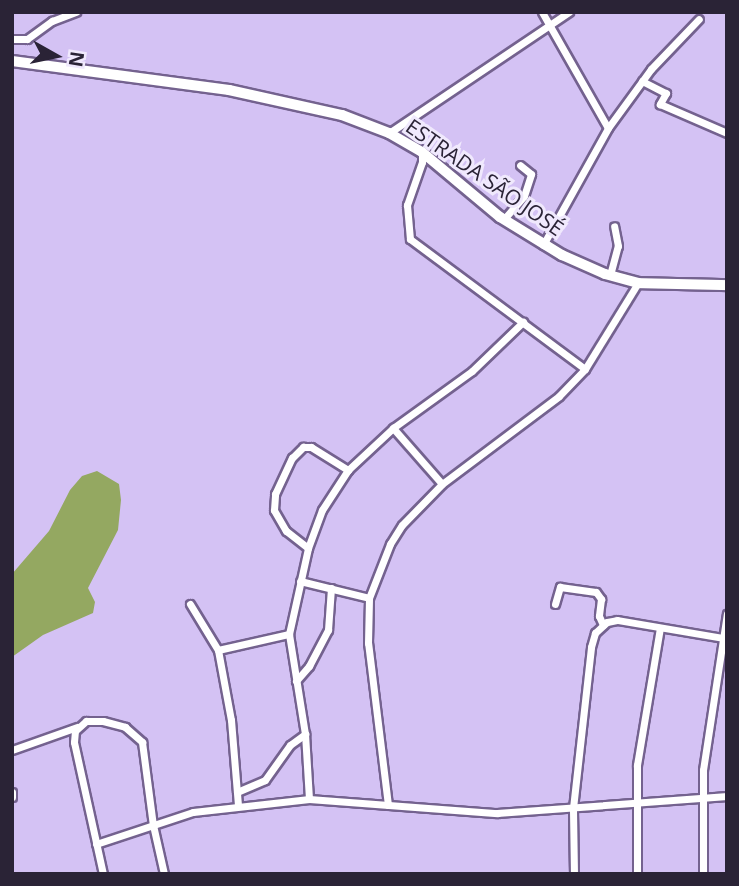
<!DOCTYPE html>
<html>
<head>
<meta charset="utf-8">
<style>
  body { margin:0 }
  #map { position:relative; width:739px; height:886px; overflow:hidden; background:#d4c2f4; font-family:"Open Sans",sans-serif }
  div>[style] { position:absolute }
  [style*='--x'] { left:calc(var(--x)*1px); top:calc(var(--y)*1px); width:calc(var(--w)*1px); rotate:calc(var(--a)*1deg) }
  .water>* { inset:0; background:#94a861 }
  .roads { filter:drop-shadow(2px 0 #74628f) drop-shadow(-2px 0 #74628f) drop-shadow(0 2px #74628f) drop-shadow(0 -2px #74628f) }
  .street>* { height:7px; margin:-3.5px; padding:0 3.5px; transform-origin:3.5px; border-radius:3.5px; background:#fff }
  .secondary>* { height:10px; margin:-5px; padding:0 5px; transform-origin:5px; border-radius:5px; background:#fff }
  span { translate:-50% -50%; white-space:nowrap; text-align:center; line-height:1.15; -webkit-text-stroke:6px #f0e9fd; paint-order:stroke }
  .street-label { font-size:21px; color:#2a2336 }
  .frame { position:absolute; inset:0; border:14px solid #2a2336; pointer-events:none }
  .north { position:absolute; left:21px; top:21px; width:70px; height:70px; -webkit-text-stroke:5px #f0e9fd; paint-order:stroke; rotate:99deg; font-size:19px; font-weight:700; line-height:28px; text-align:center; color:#2a2336 }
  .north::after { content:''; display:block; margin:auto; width:24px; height:32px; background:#2a2336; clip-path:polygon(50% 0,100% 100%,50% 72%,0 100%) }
</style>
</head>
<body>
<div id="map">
  <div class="water">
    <div style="clip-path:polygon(97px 471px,119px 484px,121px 500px,118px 530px,88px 588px,95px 602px,93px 613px,43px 635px,12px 657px,12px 574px,49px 531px,70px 490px,82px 476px)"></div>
  </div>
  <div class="roads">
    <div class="street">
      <div style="--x:542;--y:12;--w:133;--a:60.4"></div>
      <div style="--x:12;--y:39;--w:15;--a:0"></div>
      <div style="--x:27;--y:39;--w:31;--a:-36"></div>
      <div style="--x:52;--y:21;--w:26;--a:-21"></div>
      <div style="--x:642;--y:81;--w:27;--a:27"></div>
      <div style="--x:666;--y:93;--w:13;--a:119"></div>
      <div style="--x:660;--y:104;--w:73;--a:23.4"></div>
      <div style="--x:389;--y:133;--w:217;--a:-33.9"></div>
      <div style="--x:422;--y:152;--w:10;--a:90"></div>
      <div style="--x:422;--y:162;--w:46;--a:109.2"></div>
      <div style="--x:407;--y:205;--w:34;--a:85"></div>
      <div style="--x:410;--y:239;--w:218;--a:36.6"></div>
      <div style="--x:504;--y:219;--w:30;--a:-49"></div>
      <div style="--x:524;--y:196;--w:23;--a:-72"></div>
      <div style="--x:531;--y:174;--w:14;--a:-141"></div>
      <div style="--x:543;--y:245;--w:134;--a:-60.9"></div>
      <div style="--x:608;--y:128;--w:73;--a:-53.9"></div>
      <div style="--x:651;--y:69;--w:69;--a:-46.2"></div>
      <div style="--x:610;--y:275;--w:30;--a:-75"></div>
      <div style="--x:618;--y:246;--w:20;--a:-101"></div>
      <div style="--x:393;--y:428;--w:74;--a:48.8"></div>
      <div style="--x:308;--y:548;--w:28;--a:-142"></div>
      <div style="--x:286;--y:531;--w:24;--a:-120"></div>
      <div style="--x:274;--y:510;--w:16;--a:-86"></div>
      <div style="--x:275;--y:494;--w:40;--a:-65"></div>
      <div style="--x:292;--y:458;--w:16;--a:-45"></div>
      <div style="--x:303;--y:447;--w:8;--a:0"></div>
      <div style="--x:311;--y:447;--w:44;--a:31.9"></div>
      <div style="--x:300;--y:581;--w:71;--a:13.8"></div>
      <div style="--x:190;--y:604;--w:54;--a:58.7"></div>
      <div style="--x:218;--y:650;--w:71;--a:79.5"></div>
      <div style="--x:231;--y:720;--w:85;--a:85.3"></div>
      <div style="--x:555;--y:604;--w:18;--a:-74"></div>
      <div style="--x:560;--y:587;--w:36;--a:8"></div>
      <div style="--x:596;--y:592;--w:9;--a:54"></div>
      <div style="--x:601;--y:599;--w:17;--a:97"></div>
      <div style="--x:599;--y:616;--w:10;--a:66"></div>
      <div style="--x:218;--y:650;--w:73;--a:-12.7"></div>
      <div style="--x:296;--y:681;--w:20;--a:-49"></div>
      <div style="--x:309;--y:666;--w:41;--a:-62.2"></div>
      <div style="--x:328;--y:630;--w:42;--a:-85.9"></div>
      <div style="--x:12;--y:750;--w:69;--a:-19.5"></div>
      <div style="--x:12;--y:792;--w:5;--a:90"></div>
      <div style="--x:237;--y:792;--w:30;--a:-23"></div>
      <div style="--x:265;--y:780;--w:43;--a:-54.5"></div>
      <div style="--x:290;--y:745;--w:19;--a:-36"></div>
      <div style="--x:309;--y:799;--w:65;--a:-93.5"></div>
      <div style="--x:305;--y:734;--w:101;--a:-99.1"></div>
      <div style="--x:289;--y:634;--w:88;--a:-77.5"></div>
      <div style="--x:308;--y:548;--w:40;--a:-69.8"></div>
      <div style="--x:322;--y:510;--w:48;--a:-57"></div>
      <div style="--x:348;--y:470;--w:62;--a:-43"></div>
      <div style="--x:393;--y:428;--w:97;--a:-35.8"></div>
      <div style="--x:472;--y:371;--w:71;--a:-43.9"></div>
      <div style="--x:388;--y:805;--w:163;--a:-97"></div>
      <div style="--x:368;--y:643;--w:45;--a:-88.7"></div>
      <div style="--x:369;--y:598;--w:58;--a:-68.7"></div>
      <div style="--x:390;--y:544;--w:22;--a:-58"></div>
      <div style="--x:402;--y:525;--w:57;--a:-45.7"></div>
      <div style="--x:442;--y:484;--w:146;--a:-36.9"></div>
      <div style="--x:559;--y:396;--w:37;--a:-46"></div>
      <div style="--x:585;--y:369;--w:101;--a:-58.4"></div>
      <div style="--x:96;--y:844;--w:102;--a:-18.3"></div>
      <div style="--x:193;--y:812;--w:117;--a:-6.4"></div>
      <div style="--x:309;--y:799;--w:189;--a:4.3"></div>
      <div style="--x:497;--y:813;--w:231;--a:-4.2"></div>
      <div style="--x:103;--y:874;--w:135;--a:-102.4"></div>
      <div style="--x:74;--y:742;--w:11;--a:-85"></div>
      <div style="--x:75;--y:731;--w:15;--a:-42"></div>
      <div style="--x:86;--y:721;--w:17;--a:0"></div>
      <div style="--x:103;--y:721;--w:23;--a:15"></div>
      <div style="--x:125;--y:727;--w:23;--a:41"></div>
      <div style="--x:142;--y:742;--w:84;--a:82.5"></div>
      <div style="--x:153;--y:825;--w:50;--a:77.3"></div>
      <div style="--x:574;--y:874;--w:66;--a:-90.9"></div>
      <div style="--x:573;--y:808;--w:162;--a:-83.6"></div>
      <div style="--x:591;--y:647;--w:15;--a:-74"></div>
      <div style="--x:595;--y:633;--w:16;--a:-43"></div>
      <div style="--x:607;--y:622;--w:10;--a:-11"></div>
      <div style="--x:617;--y:620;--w:108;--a:9.6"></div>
      <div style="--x:637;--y:874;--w:109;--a:-90"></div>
      <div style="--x:637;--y:765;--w:139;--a:-80.5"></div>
      <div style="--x:703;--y:874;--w:104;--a:-90"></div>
      <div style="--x:703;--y:770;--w:158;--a:-81.3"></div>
    </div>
    <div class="secondary">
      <div style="--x:12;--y:61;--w:219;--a:7.6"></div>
      <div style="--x:229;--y:90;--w:116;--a:12.5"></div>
      <div style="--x:342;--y:115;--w:50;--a:21"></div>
      <div style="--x:389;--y:133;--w:38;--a:30"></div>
      <div style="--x:422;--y:152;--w:102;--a:39.8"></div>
      <div style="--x:500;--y:217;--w:73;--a:31.5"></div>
      <div style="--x:562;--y:255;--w:47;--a:23.8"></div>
      <div style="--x:605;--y:274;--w:34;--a:15"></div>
      <div style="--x:638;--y:283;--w:89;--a:1.3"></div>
    </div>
  </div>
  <div class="street-label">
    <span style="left:485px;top:177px;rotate:35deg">ESTRADA SÃO JOSÉ</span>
  </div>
  <div class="frame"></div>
  <div class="north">N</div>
</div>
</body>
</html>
